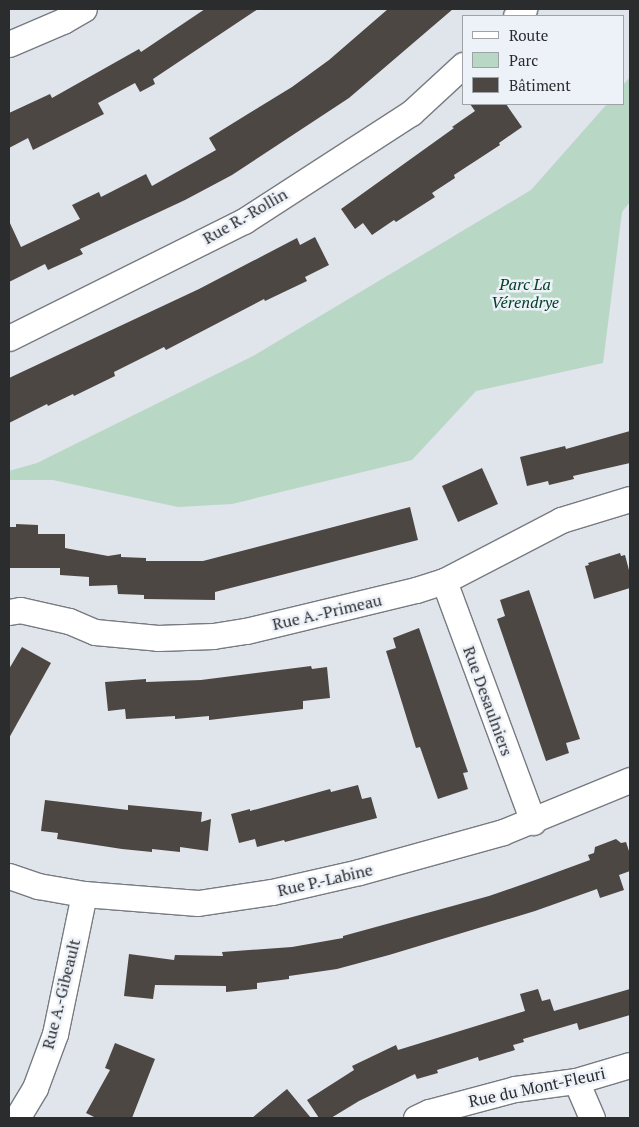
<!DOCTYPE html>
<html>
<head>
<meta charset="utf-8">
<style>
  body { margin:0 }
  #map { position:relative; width:639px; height:1127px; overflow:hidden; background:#e0e4eb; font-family:"PT Serif",serif }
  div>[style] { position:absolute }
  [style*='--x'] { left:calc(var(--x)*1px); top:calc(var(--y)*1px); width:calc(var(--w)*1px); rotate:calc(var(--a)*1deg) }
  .green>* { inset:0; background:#b8d7c5 }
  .building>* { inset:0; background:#4d4743 }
  .roads { filter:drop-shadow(1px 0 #777b81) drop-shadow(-1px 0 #777b81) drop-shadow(0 1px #777b81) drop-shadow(0 -1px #777b81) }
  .minor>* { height:25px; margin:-12.5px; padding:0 12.5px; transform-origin:12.5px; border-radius:12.5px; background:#fff }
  span { translate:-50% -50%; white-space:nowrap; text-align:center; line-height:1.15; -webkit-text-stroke:5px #edf1f8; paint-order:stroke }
  .street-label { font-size:16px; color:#2a2c2e }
  .park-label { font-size:16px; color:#044129; font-style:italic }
  .frame { position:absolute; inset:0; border:10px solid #2a2c2e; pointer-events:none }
  .legend { position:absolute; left:462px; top:15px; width:162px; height:90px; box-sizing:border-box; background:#edf1f8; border:1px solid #9fa2a7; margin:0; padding:6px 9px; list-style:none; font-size:15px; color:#2a2c2e }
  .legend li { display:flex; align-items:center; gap:10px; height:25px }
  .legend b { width:25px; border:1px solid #9fa2a7 }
</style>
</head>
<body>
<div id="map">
  <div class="green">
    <div style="clip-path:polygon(630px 77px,630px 202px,622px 212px,603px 363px,476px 391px,412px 460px,232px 504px,178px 507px,53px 480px,9px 480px,9px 471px,37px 463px,253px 356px,531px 190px,607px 104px,623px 104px,623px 85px)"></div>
  </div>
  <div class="building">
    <div style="clip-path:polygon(205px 9px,258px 9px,153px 79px,155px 84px,140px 92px,135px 83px,98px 103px,104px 114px,33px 150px,28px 138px,9px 148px,9px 113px,50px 94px,52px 98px,139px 49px,141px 52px)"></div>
    <div style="clip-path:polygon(388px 9px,453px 9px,349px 98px,232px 175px,185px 200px,80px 249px,83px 254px,48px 270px,45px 264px,9px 282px,9px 221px,21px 247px,80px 219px,72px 205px,99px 192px,101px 197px,146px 174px,152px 186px,216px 150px,209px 138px,292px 87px,329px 60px)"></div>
    <div style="clip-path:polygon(470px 104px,506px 104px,522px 127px,499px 143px,500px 145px,454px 175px,455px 178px,432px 193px,435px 197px,396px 222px,394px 220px,372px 235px,363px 223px,355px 229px,341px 209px,454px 128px,452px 127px,475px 111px)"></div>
    <div style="clip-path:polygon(315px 237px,329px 265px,305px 277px,307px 281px,265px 301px,264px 299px,166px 350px,164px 347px,114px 372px,115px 376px,74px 396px,73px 394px,48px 406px,47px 404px,9px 423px,9px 378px,199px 289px,297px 238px,300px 245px)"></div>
    <div style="clip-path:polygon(630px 431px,630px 463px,573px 476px,574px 479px,549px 485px,548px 481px,527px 486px,520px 457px,565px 446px,566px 449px)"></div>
    <div style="clip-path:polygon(482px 468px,498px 504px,458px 522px,442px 486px)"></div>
    <div style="clip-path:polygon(410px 507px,418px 540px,215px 592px,215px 600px,144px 599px,144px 595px,118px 594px,117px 585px,89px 586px,89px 577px,60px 575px,60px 568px,9px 568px,9px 527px,16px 527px,16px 524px,38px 525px,38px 534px,65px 534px,65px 548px,108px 556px,121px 554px,121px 557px,146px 558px,146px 561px,203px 561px)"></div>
    <div style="clip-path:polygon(620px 553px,621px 556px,625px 555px,630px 574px,630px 588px,594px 599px,585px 566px,589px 565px,588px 563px)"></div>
    <div style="clip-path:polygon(529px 590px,580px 739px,566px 743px,569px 753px,546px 761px,497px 619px,505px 616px,500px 600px)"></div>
    <div style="clip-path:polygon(419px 628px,468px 772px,463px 773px,468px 789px,438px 799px,420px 747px,416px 748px,386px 651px,396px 648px,393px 638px)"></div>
    <div style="clip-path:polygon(22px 647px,51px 663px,9px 738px,9px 669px)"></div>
    <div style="clip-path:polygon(311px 666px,312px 669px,327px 667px,330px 698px,303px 701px,303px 709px,209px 720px,209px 716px,175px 719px,175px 716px,126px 719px,125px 709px,108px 711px,105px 682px,146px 679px,146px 682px,201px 680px)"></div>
    <div style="clip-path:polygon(358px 785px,362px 799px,371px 797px,377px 818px,285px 842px,284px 840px,257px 847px,255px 839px,239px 843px,231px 814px,250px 809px,250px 811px,330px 789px,331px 792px)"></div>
    <div style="clip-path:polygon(45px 800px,128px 810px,128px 805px,202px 812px,201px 822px,211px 819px,208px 851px,180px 847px,180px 852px,152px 849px,152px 852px,122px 849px,57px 839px,58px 833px,41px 831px)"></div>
    <div style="clip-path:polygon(616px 839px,621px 843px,626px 842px,630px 854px,630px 871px,619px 875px,624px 890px,600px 898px,597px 889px,535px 911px,389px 955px,337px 969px,289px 976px,289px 979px,257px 983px,257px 989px,226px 992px,226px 986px,155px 985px,153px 999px,124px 996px,129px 954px,174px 960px,175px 955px,223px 956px,222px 952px,292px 947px,343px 938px,343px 936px,489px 896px,538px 879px,590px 860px,588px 855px,594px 853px,595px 847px)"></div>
    <div style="clip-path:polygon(538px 989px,542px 1001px,550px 999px,554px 1011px,630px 989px,630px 1015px,579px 1030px,577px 1023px,523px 1039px,524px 1042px,513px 1045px,515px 1050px,479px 1061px,478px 1057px,437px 1070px,438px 1073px,417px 1079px,415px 1074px,359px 1101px,331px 1118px,319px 1118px,307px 1100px,354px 1070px,352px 1066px,396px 1045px,398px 1050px,525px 1011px,520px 994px)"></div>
    <div style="clip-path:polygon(115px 1043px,155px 1059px,132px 1118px,96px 1118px,86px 1113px,110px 1070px,105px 1068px)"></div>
    <div style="clip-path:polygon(287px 1089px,311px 1118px,252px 1118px)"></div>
  </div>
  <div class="roads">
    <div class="minor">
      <div style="--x:516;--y:16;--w:11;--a:-41"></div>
      <div style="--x:9;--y:44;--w:59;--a:-23.1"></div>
      <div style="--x:63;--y:21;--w:24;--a:-30"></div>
      <div style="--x:9;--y:338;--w:263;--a:-26.5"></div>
      <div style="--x:244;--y:221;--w:199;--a:-32.9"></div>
      <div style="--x:411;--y:113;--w:71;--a:-42.7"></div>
      <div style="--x:444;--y:581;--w:257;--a:69.7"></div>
      <div style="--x:9;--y:612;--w:11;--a:-10"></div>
      <div style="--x:20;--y:610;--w:50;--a:12.7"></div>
      <div style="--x:69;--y:621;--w:28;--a:23"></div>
      <div style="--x:95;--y:632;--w:63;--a:5.4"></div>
      <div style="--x:158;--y:638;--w:55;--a:-2.1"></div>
      <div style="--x:213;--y:636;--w:33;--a:-9"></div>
      <div style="--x:246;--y:631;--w:175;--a:-13.6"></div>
      <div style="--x:416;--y:590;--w:29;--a:-18"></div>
      <div style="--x:444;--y:581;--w:132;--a:-27.5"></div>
      <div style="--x:561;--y:520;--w:72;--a:-16.9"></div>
      <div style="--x:9;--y:876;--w:31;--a:19"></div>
      <div style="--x:38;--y:886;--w:47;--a:9.9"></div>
      <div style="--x:84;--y:894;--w:114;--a:4.5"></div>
      <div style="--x:198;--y:903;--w:75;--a:-8.5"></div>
      <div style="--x:272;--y:892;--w:89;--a:-12.9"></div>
      <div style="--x:359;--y:872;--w:149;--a:-15.5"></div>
      <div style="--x:503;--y:832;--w:137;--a:-22.3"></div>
      <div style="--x:576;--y:1081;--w:40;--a:66.6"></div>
      <div style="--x:17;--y:1118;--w:35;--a:-59"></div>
      <div style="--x:35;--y:1088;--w:58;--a:-69.7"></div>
      <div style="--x:55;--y:1034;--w:143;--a:-78.3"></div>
      <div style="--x:416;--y:1118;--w:14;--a:-25"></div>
      <div style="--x:429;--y:1112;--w:89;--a:-15"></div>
      <div style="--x:515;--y:1089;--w:62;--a:-7.5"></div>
      <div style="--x:576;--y:1081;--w:56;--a:-16.5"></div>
    </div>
  </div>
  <div class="street-label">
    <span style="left:245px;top:216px;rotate:-30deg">Rue R.-Rollin</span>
    <span style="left:327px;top:612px;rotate:-13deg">Rue A.-Primeau</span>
    <span style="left:488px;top:701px;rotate:70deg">Rue Desaulniers</span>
    <span style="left:325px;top:880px;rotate:-13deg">Rue P.-Labine</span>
    <span style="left:61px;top:994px;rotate:-76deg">Rue A.-Gibeault</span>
    <span style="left:537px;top:1087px;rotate:-12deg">Rue du Mont-Fleuri</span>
  </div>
  <div class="park-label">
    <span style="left:525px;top:293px">Parc La<br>Vérendrye</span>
  </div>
  <div class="frame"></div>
  <ul class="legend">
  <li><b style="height:6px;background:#fff"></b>Route</li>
  <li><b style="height:14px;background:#b8d7c5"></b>Parc</li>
  <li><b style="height:14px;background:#4d4743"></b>Bâtiment</li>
  </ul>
</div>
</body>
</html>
